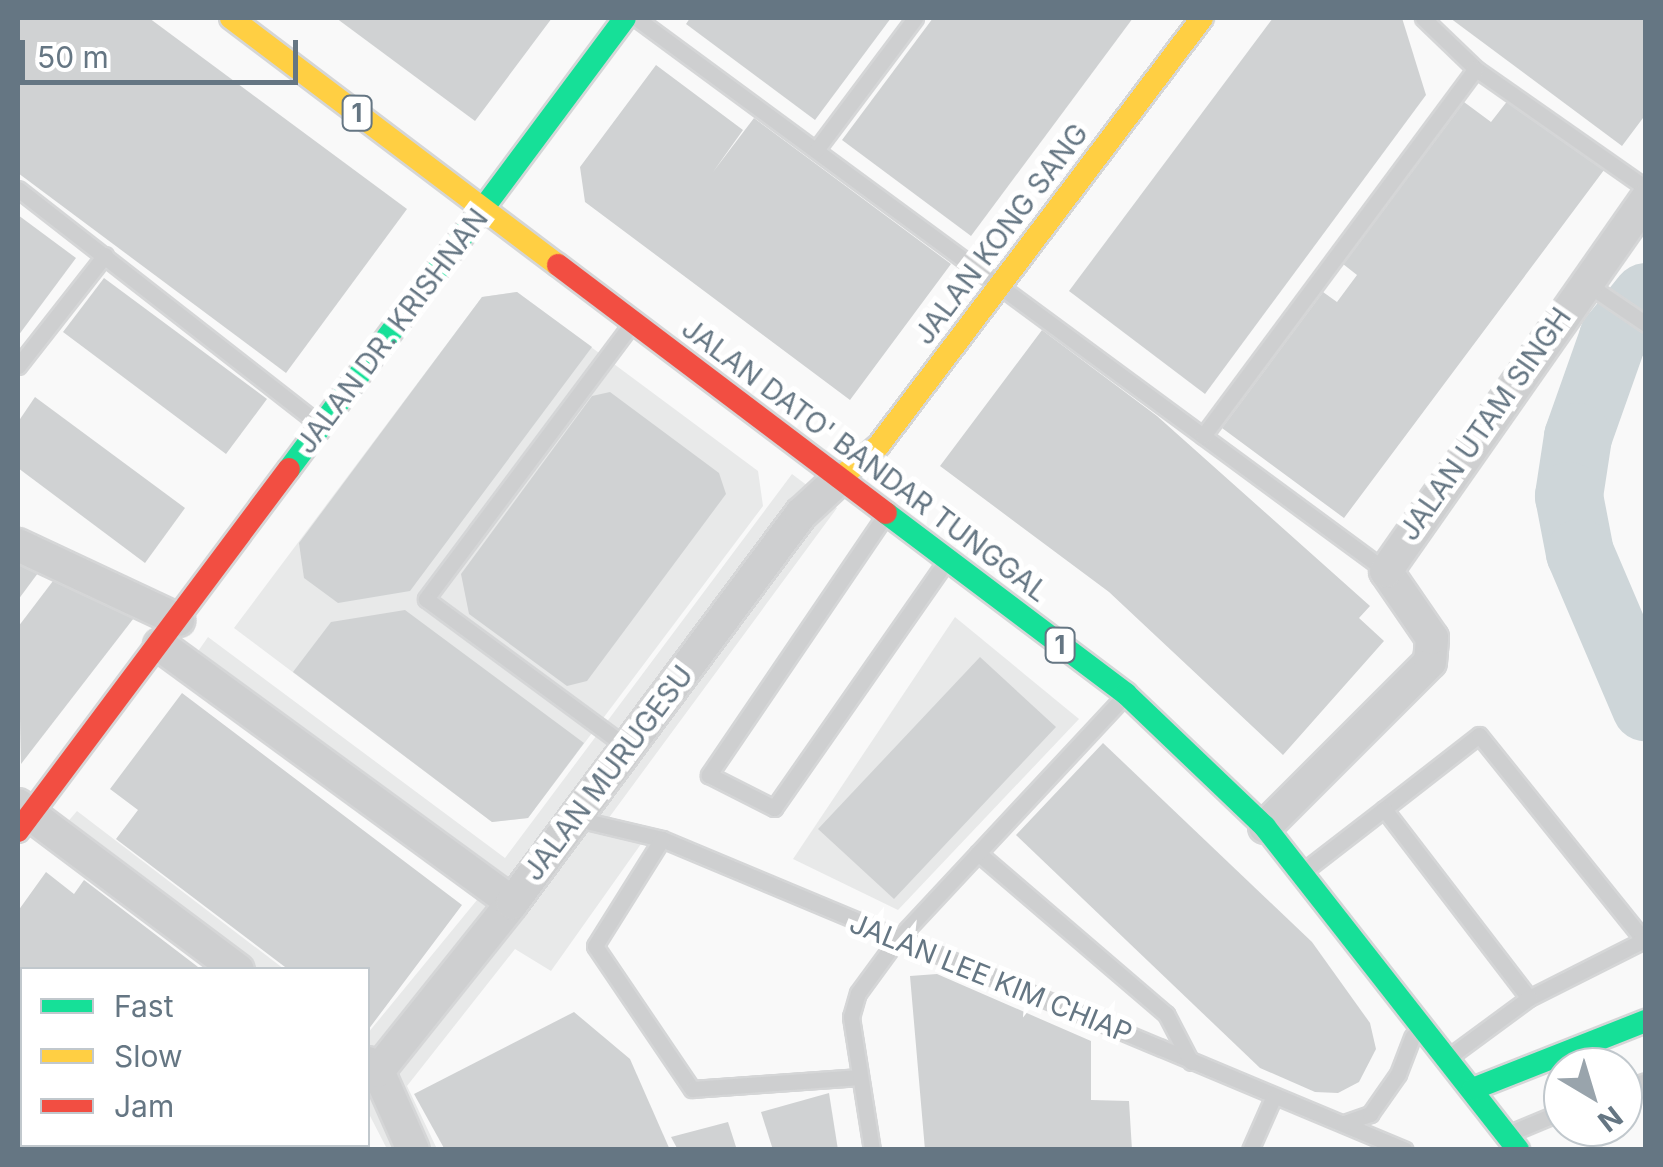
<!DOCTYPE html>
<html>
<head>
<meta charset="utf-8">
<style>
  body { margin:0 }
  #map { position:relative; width:1663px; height:1167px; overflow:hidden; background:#f9f9f9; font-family:Inter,sans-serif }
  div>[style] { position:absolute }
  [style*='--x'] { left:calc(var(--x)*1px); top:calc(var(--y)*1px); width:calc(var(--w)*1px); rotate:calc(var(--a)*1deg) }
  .built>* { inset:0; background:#e8e9e9 }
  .river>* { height:68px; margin:-34px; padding:0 34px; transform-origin:34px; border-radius:34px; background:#ced6d9 }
  .building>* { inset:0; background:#d0d2d3 }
  .roads { filter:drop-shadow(2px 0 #d5d6d7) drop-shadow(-2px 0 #d5d6d7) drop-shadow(0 2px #d5d6d7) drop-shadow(0 -2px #d5d6d7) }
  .lane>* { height:15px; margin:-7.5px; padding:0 7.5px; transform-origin:7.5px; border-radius:7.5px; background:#cecfd0 }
  .street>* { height:32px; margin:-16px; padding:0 16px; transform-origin:16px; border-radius:16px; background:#cecfd0 }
  .fast>* { height:22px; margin:-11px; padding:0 11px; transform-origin:11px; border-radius:11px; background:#16e098 }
  .slow>* { height:22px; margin:-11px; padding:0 11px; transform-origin:11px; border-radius:11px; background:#ffcf43 }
  .jam>* { height:22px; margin:-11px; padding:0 11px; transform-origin:11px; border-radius:11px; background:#f24e42 }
  span { translate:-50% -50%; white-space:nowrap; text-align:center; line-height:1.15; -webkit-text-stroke:10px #fff; paint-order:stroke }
  .shield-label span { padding:2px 8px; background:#fff; border:2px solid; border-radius:8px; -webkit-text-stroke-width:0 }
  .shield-label { font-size:25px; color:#657683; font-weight:700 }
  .street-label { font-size:28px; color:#657683 }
  .frame { position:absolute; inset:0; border:20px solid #657683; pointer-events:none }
  .legend { position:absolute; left:20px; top:967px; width:350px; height:180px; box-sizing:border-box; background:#fff; border:2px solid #c1c8cd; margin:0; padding:12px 18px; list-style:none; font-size:30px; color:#657683 }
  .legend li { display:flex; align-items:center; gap:20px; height:50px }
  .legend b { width:50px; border:2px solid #c1c8cd }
  .north { position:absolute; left:1543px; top:1047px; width:100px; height:100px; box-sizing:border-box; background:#fff; border:2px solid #c1c8cd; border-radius:50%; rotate:142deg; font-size:28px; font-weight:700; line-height:40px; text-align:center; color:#657683 }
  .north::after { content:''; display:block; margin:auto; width:35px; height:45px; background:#99a4ac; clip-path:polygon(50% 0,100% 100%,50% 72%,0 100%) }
  .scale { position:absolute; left:20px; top:40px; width:278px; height:45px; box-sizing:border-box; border:5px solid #657683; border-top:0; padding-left:12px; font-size:30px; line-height:35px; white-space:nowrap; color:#657683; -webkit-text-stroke:8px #fff; paint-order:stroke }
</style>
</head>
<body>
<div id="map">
  <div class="built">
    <div style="clip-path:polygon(517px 292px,758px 471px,763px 506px,528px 818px,492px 822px,234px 628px,482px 297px)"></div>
    <div style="clip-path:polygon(792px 474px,837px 508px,608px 819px,641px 844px,551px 971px,515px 949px,407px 1086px,437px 1149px,387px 1149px,368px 1112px,368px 1033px,477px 900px,180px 677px,208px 637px,505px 858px)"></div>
    <div style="clip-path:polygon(955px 617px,1079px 719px,898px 910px,793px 859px)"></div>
    <div style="clip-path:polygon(77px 811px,284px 969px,213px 969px,46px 847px)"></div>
  </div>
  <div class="river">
    <div style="--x:1646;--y:297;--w:53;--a:128.8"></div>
    <div style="--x:1613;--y:338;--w:105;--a:109.5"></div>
    <div style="--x:1578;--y:437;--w:60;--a:98.7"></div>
    <div style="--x:1569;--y:496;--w:58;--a:79.1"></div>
    <div style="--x:1580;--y:553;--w:168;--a:66.9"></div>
  </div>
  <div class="building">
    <div style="clip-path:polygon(18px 18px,149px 18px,407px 209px,286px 373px,18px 173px)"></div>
    <div style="clip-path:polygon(336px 18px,552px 18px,475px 121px)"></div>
    <div style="clip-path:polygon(690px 18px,891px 18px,815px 120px,686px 24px)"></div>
    <div style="clip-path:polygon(933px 18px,1133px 18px,971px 236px,842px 140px)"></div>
    <div style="clip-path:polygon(1273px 18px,1402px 18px,1426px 95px,1205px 394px,1069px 291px)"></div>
    <div style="clip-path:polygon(1450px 18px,1646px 18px,1646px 114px,1622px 146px)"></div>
    <div style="clip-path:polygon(656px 65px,743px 130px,713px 172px,754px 118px,951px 264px,850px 400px,585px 202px,580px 167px)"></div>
    <div style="clip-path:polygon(1512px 95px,1607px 166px,1344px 518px,1222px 428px,1323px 292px,1337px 302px,1357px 275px,1343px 264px,1464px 102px,1491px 122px)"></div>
    <div style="clip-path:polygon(18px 215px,76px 258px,18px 336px)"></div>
    <div style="clip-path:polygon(104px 278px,267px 399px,226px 454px,63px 332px)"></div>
    <div style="clip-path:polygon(517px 292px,592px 347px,410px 591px,338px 603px,304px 578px,299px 543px,482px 297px)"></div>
    <div style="clip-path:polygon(1042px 330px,1157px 416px,1370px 606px,1359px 618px,1384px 641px,1283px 755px,1109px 592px,940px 466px)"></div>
    <div style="clip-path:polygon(610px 392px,719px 473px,726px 494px,587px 681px,567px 686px,469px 614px,461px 574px,592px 396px)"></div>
    <div style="clip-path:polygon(35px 397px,185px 508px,145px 563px,18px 468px,18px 422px)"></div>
    <div style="clip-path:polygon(18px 558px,41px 569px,18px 600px)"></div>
    <div style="clip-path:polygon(56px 577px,137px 614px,21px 764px,18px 627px)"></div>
    <div style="clip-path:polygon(405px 610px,584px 743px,528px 818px,492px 822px,293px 672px,331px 622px)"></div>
    <div style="clip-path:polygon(980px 657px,1056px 727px,894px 899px,818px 829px)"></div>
    <div style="clip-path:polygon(182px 693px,462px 905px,368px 1030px,368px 970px,289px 970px,116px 839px,138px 810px,110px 789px)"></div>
    <div style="clip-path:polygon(1103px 743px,1312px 942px,1370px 1023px,1376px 1049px,1359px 1082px,1338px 1093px,1315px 1092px,1260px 1068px,1016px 835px)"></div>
    <div style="clip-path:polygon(46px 872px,74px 894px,84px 880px,202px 970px,22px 970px,22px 1086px,18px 911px)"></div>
    <div style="clip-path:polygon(937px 974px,1091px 1041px,1091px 1100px,1129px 1101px,1132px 1150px,925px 1150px,910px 976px)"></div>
    <div style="clip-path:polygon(574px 1012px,630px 1059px,670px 1150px,445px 1150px,414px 1094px)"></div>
    <div style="clip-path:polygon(829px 1093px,838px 1150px,773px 1150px,761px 1112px)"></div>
    <div style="clip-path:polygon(728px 1122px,737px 1150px,678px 1150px,671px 1137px)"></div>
    <div style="clip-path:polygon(167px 1144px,354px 1144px,357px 1150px,174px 1150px)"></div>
  </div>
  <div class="roads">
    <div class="lane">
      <div style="--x:636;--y:18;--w:932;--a:36.4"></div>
      <div style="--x:1423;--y:18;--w:74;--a:43.9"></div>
      <div style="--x:1476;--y:69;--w:208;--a:35"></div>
      <div style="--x:816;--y:150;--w:165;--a:-53.1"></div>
      <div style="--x:18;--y:189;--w:380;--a:38"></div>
      <div style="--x:1587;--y:284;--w:71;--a:34.1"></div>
      <div style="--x:627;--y:330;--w:336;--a:126.8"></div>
      <div style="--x:426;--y:599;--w:250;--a:36.4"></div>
      <div style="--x:18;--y:366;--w:141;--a:-51.9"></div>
      <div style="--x:1203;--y:436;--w:457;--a:-53.4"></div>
      <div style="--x:880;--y:523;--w:305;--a:124.2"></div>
      <div style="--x:709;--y:775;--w:73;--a:26.9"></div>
      <div style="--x:774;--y:808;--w:294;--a:-55.1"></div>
      <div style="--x:1384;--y:809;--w:120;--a:-37.9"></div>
      <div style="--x:1479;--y:735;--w:263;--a:51.2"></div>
      <div style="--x:1644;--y:940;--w:129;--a:153.2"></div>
      <div style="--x:573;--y:818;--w:91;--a:13.3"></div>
      <div style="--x:662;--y:839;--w:805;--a:22.71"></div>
      <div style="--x:662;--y:839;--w:126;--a:122.1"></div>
      <div style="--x:595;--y:946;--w:173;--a:55.9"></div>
      <div style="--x:692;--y:1089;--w:168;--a:-4.1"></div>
      <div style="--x:978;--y:853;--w:248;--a:40.6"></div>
      <div style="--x:1166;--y:1014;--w:54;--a:62.5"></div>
      <div style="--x:1309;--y:867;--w:95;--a:-37.7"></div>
      <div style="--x:1384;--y:809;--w:238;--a:52.5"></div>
      <div style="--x:1529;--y:998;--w:94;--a:143.6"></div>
      <div style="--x:1623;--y:1089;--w:24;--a:-19"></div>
      <div style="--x:1344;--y:1123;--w:28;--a:-19"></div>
      <div style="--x:1370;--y:1114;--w:49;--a:-55"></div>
      <div style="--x:1398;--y:1074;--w:40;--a:-69"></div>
      <div style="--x:1515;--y:1131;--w:52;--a:-22.6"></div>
      <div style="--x:872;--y:1150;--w:135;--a:-99"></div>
      <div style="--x:851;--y:1017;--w:25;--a:-74"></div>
      <div style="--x:858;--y:993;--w:64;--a:-53.8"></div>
      <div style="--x:896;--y:941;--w:328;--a:-47"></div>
      <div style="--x:1250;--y:1150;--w:57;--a:-66.1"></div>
    </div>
    <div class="street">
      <div style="--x:18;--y:545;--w:177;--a:25.1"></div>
      <div style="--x:160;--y:645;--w:436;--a:36.2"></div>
      <div style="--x:18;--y:805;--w:275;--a:36.9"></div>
      <div style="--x:1265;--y:827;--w:233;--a:-45"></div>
      <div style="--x:1430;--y:662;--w:24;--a:-85"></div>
      <div style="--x:1432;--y:638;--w:81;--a:-124.5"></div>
      <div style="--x:1386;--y:571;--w:454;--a:-55"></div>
      <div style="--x:368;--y:1063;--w:13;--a:39"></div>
      <div style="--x:378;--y:1071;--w:86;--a:66.1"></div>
      <div style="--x:378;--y:1071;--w:215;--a:-51.4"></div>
      <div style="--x:512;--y:903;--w:485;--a:-53.4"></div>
      <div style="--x:801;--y:514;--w:53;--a:-42.7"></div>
    </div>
    <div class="fast">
      <div style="--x:289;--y:469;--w:562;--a:-53.31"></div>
      <div style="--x:886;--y:513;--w:301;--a:37"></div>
      <div style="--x:1126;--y:694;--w:192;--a:43.7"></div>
      <div style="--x:1265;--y:827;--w:410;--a:51.9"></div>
      <div style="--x:1473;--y:1089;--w:186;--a:-21.5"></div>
    </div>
    <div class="slow">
      <div style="--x:231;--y:18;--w:410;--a:37.1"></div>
      <div style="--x:840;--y:478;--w:51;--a:-40.2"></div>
      <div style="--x:879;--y:445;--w:535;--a:-52.89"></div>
    </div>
    <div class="jam">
      <div style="--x:558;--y:265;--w:411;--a:37.1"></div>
      <div style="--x:18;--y:831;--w:452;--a:-53.2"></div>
    </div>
  </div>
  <div class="shield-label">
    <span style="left:357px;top:113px">1</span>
    <span style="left:1060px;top:645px">1</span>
  </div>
  <div class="street-label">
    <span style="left:1001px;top:234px;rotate:-53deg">JALAN KONG SANG</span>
    <span style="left:392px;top:331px;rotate:-53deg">JALAN DR. KRISHNAN</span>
    <span style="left:1485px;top:424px;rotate:-55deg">JALAN UTAM SINGH</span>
    <span style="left:865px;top:460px;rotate:37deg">JALAN DATO' BANDAR TUNGGAL</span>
    <span style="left:608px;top:773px;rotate:-53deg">JALAN MURUGESU</span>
    <span style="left:991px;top:978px;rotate:22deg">JALAN LEE KIM CHIAP</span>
  </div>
  <div class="frame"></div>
  <ul class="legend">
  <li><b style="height:12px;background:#16e098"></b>Fast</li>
  <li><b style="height:12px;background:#ffcf43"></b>Slow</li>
  <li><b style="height:12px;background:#f24e42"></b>Jam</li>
  </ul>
  <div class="north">N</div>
  <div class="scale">50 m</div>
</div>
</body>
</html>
